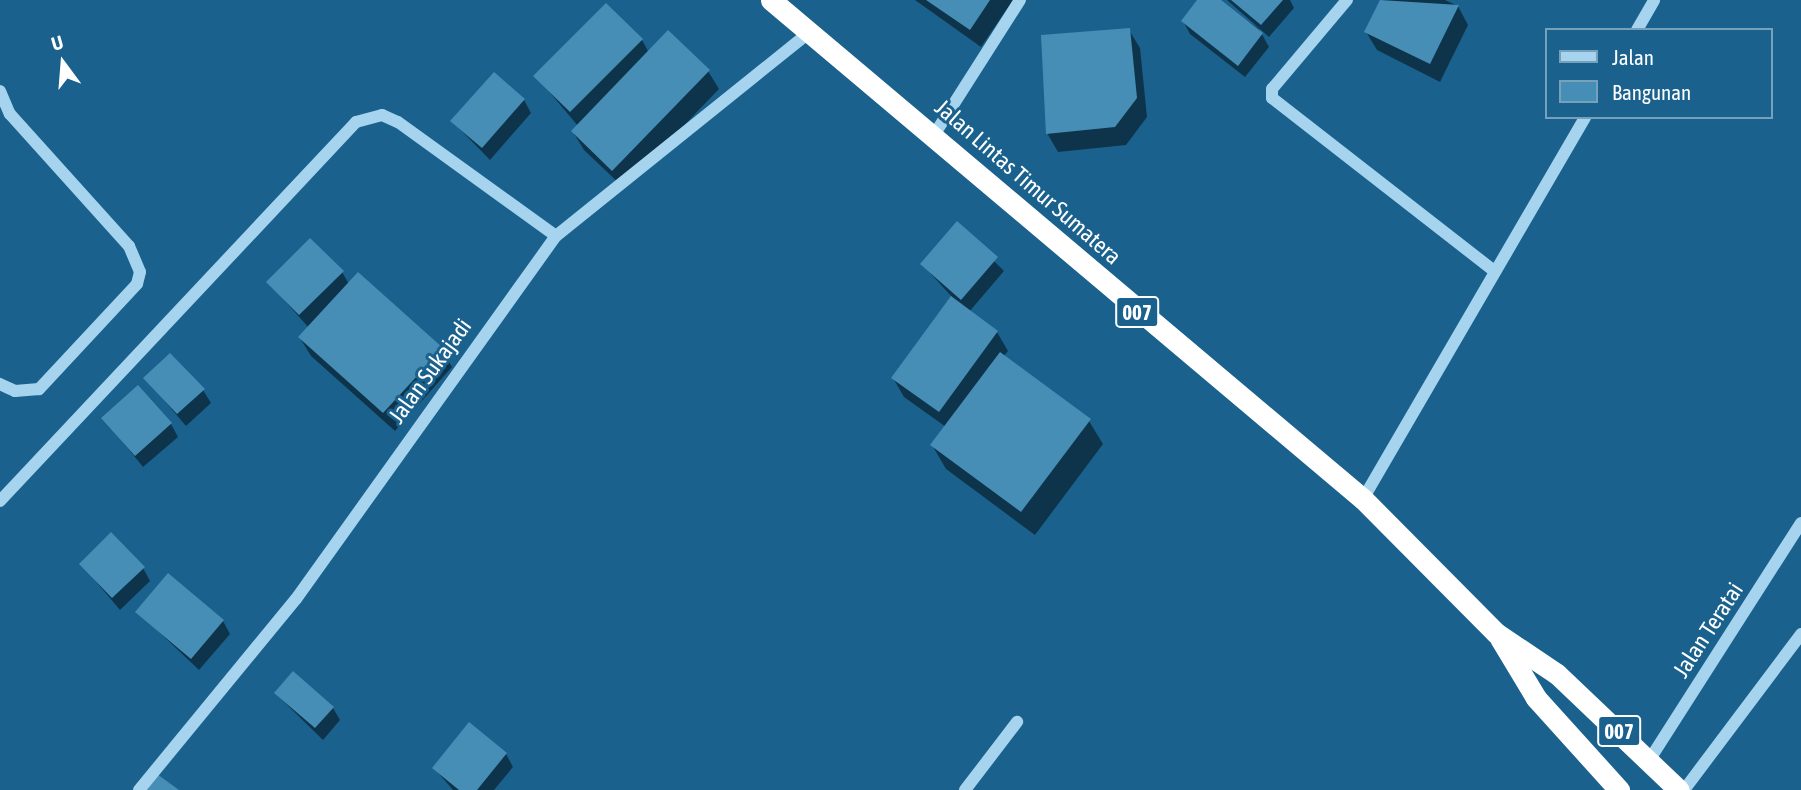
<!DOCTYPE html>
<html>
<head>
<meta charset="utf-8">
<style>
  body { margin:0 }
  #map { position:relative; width:1801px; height:790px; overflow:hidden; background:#1a628d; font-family:"Asap Condensed",sans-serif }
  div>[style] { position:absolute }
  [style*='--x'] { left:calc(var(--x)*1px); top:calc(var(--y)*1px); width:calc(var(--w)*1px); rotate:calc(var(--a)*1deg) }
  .shadow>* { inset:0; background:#0007 }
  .building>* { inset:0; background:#478eb7 }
  .minor>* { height:12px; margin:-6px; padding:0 6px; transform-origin:6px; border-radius:6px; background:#a6d4ee }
  .highway>* { height:21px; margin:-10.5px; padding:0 10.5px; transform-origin:10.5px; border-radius:10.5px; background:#fff }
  span { translate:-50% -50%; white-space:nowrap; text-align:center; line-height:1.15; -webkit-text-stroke:6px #1a628d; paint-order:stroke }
  .shield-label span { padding:2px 5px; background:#1a628d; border:2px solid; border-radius:5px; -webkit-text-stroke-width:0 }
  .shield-label { font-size:21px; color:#fff; font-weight:700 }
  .street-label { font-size:23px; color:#fff }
  .legend { position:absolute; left:1545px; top:28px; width:228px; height:91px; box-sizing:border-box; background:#1a628d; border:2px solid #76a1bb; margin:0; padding:9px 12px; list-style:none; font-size:21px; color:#fff }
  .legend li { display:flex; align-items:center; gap:14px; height:35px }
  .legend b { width:35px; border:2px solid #76a1bb }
  .north { position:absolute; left:28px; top:28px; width:70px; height:70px; -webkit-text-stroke:5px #1a628d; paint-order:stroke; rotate:344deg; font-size:19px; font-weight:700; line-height:28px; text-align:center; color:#fff }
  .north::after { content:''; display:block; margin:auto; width:24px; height:32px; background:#fff; clip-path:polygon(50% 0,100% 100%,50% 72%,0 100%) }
</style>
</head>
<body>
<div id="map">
  <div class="shadow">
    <div style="clip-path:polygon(915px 0,1013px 0,981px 47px)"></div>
    <div style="clip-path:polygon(1199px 0,1218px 0,1259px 29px,1269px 47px,1245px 77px,1190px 34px,1183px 21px)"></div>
    <div style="clip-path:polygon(1227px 0,1290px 0,1294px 8px,1269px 37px)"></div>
    <div style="clip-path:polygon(1382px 0,1445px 0,1458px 6px,1468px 25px,1440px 82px,1377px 50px,1366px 32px)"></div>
    <div style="clip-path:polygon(1129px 30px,1140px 48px,1147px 117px,1126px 145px,1058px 152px,1047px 133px)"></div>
    <div style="clip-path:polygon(642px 40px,649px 53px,708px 71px,719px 89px,624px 188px,584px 150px,573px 132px,578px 126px,536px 76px)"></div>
    <div style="clip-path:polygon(524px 100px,531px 113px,490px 160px,452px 121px)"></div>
    <div style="clip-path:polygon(957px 224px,1004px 271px,969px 312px,997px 332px,1008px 351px,1003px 357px,1089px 421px,1103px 444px,1035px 535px,946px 469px,932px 445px,946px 427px,904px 397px,893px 378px,952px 297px,922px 264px)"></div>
    <div style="clip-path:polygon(342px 272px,349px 284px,441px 349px,452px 367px,395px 431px,311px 356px,300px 338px,309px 328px,268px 282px)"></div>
    <div style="clip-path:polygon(145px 378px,203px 390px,211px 403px,186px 426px)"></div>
    <div style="clip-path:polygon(104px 419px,171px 424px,178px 437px,143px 467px)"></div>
    <div style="clip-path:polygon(81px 564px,143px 568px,150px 581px,120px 610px)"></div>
    <div style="clip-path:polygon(138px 612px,223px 621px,230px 634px,199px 670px)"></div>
    <div style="clip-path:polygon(276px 694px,333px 708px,340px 720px,323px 740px)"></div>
    <div style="clip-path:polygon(506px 754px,513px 767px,494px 790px,453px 790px,434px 768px)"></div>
  </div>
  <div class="building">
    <div style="clip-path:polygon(926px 0,990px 0,970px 30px)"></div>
    <div style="clip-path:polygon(1197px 0,1221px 0,1263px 33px,1238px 66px,1181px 21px)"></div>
    <div style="clip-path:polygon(1231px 0,1283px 0,1261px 25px)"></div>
    <div style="clip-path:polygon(1380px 0,1459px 5px,1430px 64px,1364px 32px)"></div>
    <div style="clip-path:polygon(606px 3px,643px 39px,570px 112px,533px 76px)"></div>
    <div style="clip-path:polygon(1130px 28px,1137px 98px,1115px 127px,1046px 134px,1041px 35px)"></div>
    <div style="clip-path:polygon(668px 30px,710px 70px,612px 171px,571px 131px)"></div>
    <div style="clip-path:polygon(494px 72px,525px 99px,482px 148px,450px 121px)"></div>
    <div style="clip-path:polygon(957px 221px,998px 257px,961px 300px,920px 264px)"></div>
    <div style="clip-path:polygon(310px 238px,344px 271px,299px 315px,266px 282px)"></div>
    <div style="clip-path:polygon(358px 272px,443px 348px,383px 413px,298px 337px)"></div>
    <div style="clip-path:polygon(951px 296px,998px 331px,939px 412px,891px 378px)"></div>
    <div style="clip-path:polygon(1000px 352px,1091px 419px,1021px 512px,930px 445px)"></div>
    <div style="clip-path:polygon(170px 353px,205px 389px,177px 414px,143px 378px)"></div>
    <div style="clip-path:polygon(138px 385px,172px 423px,135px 456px,101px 418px)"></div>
    <div style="clip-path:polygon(111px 532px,145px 567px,112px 598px,79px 564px)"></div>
    <div style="clip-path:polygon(168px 573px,224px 620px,191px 659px,135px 612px)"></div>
    <div style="clip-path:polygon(293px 671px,334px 707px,315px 728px,274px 693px)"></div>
    <div style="clip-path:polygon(469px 722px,507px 753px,477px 790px,459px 790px,432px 768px)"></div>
    <div style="clip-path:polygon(157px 774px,179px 790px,146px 790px)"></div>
  </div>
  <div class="minor">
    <div style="--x:1347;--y:0;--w:116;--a:130.1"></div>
    <div style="--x:1272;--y:89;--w:9;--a:90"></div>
    <div style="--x:1272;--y:98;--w:280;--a:37.9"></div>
    <div style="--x:1637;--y:30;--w:34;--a:-60"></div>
    <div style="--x:0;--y:91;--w:25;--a:67"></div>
    <div style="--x:10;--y:114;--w:178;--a:48"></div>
    <div style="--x:129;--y:246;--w:28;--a:67"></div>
    <div style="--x:140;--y:272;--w:12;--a:104"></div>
    <div style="--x:137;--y:284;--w:144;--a:133"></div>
    <div style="--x:39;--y:389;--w:24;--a:175"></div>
    <div style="--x:15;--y:391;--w:17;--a:-155"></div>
    <div style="--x:934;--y:135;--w:160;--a:-57.5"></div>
    <div style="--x:1363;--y:499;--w:442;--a:-59.8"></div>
    <div style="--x:0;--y:501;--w:520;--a:-46.79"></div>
    <div style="--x:356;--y:122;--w:27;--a:-15"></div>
    <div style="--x:382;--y:115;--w:17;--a:24"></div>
    <div style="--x:398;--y:122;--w:195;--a:35.8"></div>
    <div style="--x:1650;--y:759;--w:280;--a:-57.4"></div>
    <div style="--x:139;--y:790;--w:247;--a:-50.6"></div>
    <div style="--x:296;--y:599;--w:447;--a:-54.4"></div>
    <div style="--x:556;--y:236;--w:326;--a:-38.8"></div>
    <div style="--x:965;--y:790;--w:86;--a:-52.6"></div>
    <div style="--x:1684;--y:790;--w:195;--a:-53.1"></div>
  </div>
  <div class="highway">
    <div style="--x:771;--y:0;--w:774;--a:40.13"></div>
    <div style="--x:1363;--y:499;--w:189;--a:45.2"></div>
    <div style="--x:1496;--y:633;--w:73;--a:33.9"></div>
    <div style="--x:1557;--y:674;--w:168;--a:43.6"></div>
    <div style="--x:1500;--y:638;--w:70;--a:59"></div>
    <div style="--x:1536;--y:698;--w:124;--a:47.9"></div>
  </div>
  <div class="shield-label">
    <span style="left:1137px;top:312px">007</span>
    <span style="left:1619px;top:731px">007</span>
  </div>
  <div class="street-label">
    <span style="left:1028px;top:182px;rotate:41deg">Jalan Lintas Timur Sumatera</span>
    <span style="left:430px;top:371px;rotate:-54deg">Jalan Sukajadi</span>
    <span style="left:1708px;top:630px;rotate:-57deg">Jalan Teratai</span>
  </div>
  <ul class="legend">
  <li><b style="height:9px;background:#a6d4ee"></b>Jalan</li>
  <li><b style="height:19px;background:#478eb7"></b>Bangunan</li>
  </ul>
  <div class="north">U</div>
</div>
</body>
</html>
